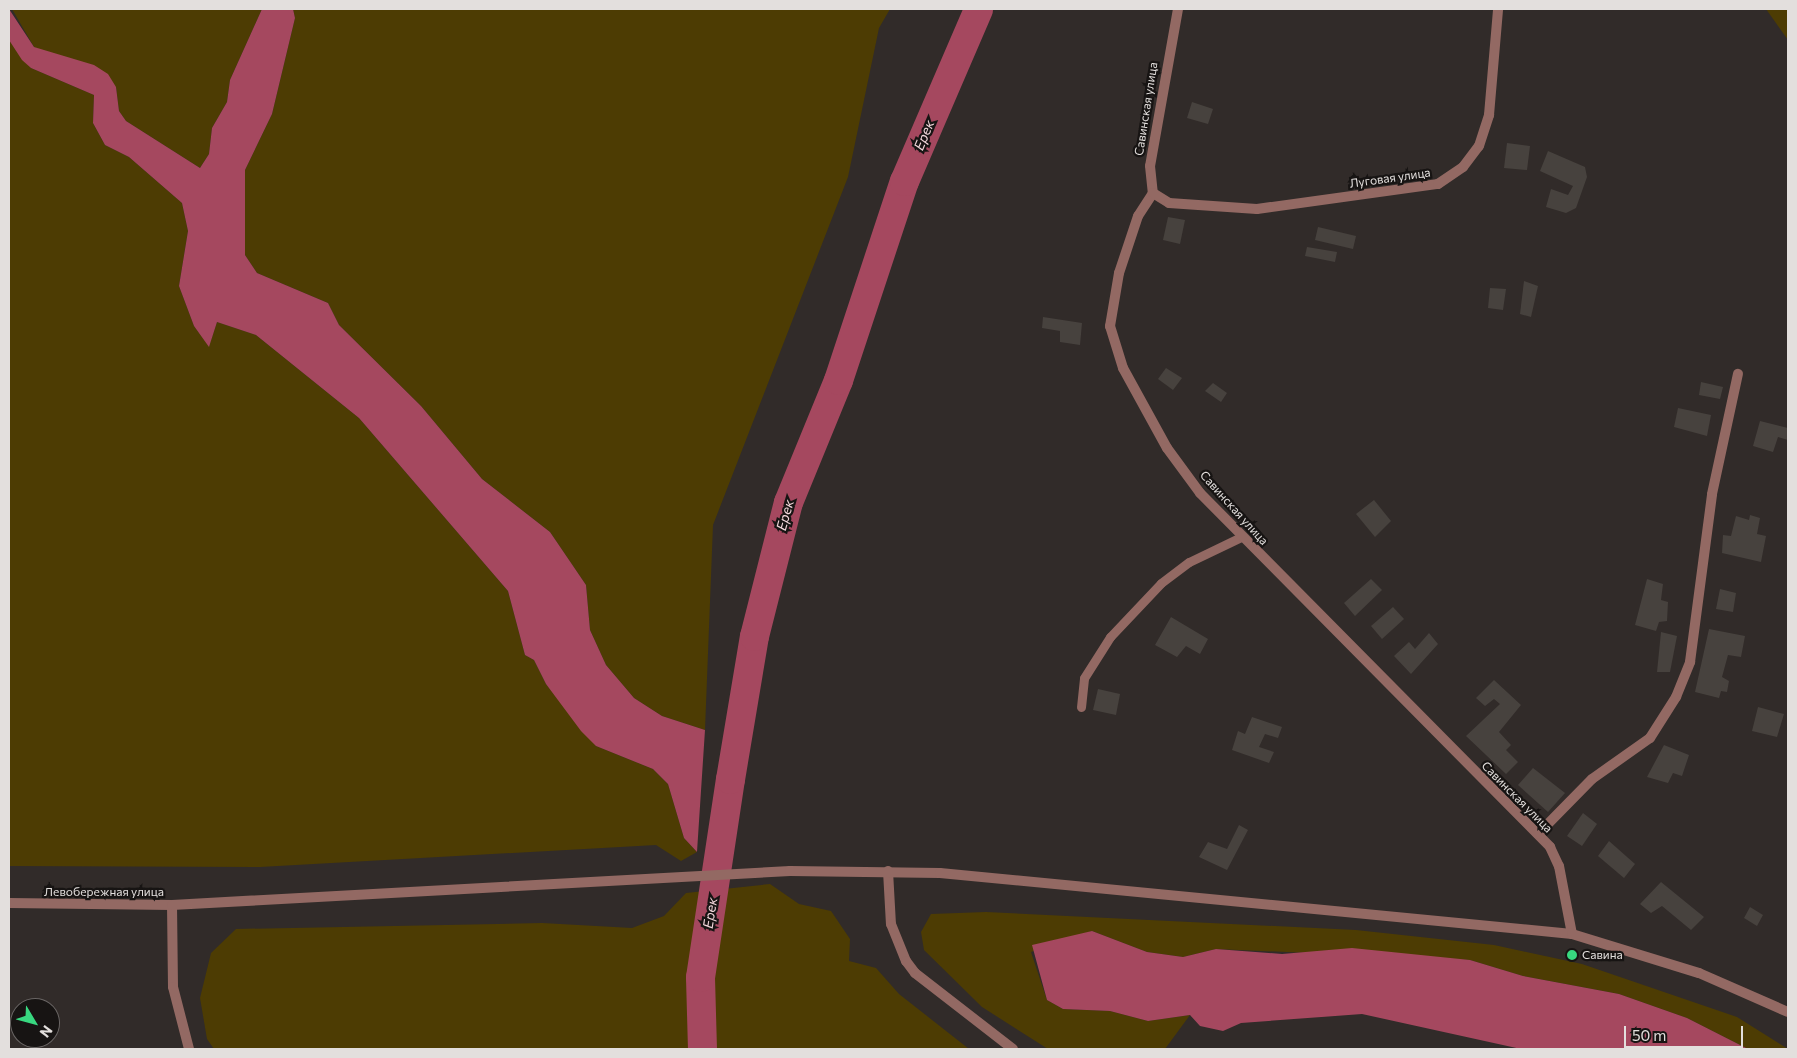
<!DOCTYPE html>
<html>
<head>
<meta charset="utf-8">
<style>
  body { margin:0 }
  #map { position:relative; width:1797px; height:1058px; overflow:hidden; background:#312b29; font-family:Commissioner,sans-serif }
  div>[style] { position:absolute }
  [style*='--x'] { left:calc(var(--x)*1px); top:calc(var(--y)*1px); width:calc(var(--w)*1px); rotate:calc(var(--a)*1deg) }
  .green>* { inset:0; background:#4d3c03 }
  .water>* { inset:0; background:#a5485f }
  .river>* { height:29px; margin:-14.5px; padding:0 14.5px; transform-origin:14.5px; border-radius:14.5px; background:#a5485f }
  .building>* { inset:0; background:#47423e }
  .service>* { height:9px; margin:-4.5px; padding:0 4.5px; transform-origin:4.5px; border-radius:4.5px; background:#936963 }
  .minor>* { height:10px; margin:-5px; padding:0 5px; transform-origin:5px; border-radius:5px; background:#936963 }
  .tertiary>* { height:10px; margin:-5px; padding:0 5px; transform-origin:5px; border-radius:5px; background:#936963 }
  .dots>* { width:14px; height:14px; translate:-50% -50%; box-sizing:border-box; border:2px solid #171413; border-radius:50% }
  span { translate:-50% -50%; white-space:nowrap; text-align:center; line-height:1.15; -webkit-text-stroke:4.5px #171413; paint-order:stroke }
  .street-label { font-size:12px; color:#e3dfdd }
  .poi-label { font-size:12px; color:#e3dfdd }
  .left { translate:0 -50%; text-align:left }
  .water-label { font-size:14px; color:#f3d8dc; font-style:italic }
  .frame { position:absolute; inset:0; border:10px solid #e3dfdd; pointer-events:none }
  .north { position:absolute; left:10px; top:998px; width:50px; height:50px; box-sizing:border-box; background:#171413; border:1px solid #696564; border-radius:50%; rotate:127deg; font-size:14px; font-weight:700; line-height:20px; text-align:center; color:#e3dfdd }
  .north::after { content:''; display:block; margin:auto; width:18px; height:22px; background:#38d880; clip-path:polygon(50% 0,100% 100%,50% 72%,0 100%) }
  .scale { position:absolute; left:1624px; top:1026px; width:119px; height:22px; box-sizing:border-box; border:2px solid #e3dfdd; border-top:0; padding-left:6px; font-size:15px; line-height:18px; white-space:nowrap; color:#e3dfdd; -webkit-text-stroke:4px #171413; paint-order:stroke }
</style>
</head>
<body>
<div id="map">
  <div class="green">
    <div style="clip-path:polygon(12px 9px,262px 9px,230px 80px,227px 102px,212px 128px,209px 154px,200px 168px,126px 121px,119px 111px,116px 87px,34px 47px)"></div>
    <div style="clip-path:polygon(293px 9px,890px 9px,879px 28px,848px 177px,713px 525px,705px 730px,662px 716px,634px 698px,606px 665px,590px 630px,586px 585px,550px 532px,482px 479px,421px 406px,339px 325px,328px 303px,257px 273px,245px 255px,245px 170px,272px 114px,295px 18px)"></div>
    <div style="clip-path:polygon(1766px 9px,1788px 9px,1788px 40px)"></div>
    <div style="clip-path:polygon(9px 40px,31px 68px,94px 95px,93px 123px,105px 145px,129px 157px,182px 203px,188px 231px,179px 286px,194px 326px,209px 346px,217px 322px,256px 335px,359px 418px,508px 591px,525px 655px,534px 660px,546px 684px,596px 746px,653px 769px,668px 784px,684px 838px,697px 852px,681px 861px,656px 845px,260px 867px,9px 866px)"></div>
    <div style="clip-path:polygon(770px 884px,799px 904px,831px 911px,850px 939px,849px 961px,876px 968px,899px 994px,969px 1049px,214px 1049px,207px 1039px,200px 998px,211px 953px,236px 929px,542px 923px,632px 928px,664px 916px,686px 893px)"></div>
    <div style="clip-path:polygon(986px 912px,1356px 930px,1494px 945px,1582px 964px,1737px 1017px,1788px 1049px,1748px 1049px,1687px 1018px,1619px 994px,1523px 976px,1470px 960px,1216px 949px,1183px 957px,1147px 952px,1092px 931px,1031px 952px,1047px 1000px,1063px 1009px,1110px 1011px,1148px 1021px,1190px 1015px,1165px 1049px,1048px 1049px,982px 1007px,924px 950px,921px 932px,931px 914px)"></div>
  </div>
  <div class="water">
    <div style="clip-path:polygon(9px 9px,34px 47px,94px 65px,108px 74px,116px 87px,119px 111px,126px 121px,200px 168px,209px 154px,212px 128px,227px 102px,230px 80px,262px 9px,293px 9px,295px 18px,272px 114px,245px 170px,245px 255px,257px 273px,328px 303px,339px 325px,421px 406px,482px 479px,550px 532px,586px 585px,590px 630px,606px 665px,634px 698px,662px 716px,705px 730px,697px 852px,684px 838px,668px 784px,653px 769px,596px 746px,581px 731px,546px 684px,534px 660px,525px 655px,508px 591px,359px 418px,256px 335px,217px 322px,209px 347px,194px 326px,179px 286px,188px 231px,182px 203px,129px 157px,105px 145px,93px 123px,94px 95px,31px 68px,22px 60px,9px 40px)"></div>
    <div style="clip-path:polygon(1092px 931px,1147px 952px,1183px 957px,1216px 949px,1282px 954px,1352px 948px,1470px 960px,1523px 976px,1619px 994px,1687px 1018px,1748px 1049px,1521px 1049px,1362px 1014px,1241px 1023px,1223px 1031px,1200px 1026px,1190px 1015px,1148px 1021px,1110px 1011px,1063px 1009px,1047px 1000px,1032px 945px)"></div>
  </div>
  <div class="river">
    <div style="--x:702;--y:1049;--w:72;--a:-91.6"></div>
    <div style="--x:700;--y:977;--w:200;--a:-81.4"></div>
    <div style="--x:730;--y:779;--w:145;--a:-80.5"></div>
    <div style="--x:754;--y:636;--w:138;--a:-75.8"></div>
    <div style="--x:788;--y:502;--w:132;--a:-67.7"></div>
    <div style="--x:838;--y:380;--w:210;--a:-71.7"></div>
    <div style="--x:904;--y:181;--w:187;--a:-66.7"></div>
  </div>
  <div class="building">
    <div style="clip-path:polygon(1192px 102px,1213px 109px,1208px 124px,1187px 118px)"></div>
    <div style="clip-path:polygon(1507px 143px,1530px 146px,1527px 170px,1504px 168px)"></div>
    <div style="clip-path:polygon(1548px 151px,1585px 167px,1587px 177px,1576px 208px,1566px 213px,1546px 207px,1551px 189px,1568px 195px,1573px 186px,1540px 171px)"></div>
    <div style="clip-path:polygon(1168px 217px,1185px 220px,1180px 244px,1163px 240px)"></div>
    <div style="clip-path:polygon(1318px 227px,1356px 236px,1353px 249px,1315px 240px)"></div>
    <div style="clip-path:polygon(1307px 247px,1337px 252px,1335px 262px,1305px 256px)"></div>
    <div style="clip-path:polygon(1524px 281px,1538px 286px,1531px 317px,1520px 314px)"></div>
    <div style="clip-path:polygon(1490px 288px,1506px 289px,1503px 310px,1488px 308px)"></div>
    <div style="clip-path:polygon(1043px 317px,1082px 323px,1080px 345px,1060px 342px,1060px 331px,1042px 328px)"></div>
    <div style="clip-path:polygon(1166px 368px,1182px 378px,1173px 390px,1158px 379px)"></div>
    <div style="clip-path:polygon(1701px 382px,1723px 387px,1720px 399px,1699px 395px)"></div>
    <div style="clip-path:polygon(1213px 383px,1227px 393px,1221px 402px,1205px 391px)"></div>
    <div style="clip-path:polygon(1678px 408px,1711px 415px,1707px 436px,1674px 427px)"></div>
    <div style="clip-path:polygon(1760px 421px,1788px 428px,1788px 440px,1778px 437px,1773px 452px,1753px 446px)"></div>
    <div style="clip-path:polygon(1374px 500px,1391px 521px,1375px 537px,1356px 514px)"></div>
    <div style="clip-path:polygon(1750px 515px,1760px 518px,1757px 534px,1766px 536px,1761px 562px,1722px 553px,1723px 535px,1731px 536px,1736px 516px,1749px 520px)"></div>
    <div style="clip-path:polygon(1371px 579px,1382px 590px,1355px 616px,1344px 603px)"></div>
    <div style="clip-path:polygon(1647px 579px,1663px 584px,1661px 600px,1668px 602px,1667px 621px,1659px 622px,1656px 631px,1635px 625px)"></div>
    <div style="clip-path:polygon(1720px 589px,1736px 593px,1733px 612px,1716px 609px)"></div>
    <div style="clip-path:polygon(1393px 607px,1404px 619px,1382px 639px,1371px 626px)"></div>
    <div style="clip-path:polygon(1171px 617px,1208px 639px,1200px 654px,1186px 646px,1177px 657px,1155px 645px)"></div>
    <div style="clip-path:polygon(1709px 629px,1745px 636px,1741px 657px,1728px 655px,1722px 677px,1729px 681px,1727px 692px,1721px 691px,1719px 698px,1695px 692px)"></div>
    <div style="clip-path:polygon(1661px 632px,1677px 636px,1670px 672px,1657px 672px)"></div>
    <div style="clip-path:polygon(1429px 633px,1438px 644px,1411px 674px,1394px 656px,1409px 642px,1415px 649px)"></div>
    <div style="clip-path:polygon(1494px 680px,1521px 705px,1499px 732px,1511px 745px,1506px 750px,1518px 762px,1506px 774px,1466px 736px,1500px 704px,1494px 699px,1485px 706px,1476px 698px)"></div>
    <div style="clip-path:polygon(1098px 689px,1120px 694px,1116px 715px,1093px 710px)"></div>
    <div style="clip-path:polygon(1758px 707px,1784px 714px,1777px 737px,1752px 731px)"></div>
    <div style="clip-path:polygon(1252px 717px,1282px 727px,1278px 738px,1265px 734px,1259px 747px,1274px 752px,1269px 763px,1232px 750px,1238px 731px,1245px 734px)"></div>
    <div style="clip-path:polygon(1664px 745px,1689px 755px,1682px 776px,1673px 773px,1668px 783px,1647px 777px)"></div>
    <div style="clip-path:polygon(1533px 768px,1565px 793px,1548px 812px,1518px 785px)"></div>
    <div style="clip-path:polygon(1583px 813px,1597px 824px,1582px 846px,1567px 836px)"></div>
    <div style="clip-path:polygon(1239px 825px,1248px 830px,1227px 870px,1199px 857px,1208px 842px,1227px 849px)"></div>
    <div style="clip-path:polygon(1609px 841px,1635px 864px,1624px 878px,1598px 856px)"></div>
    <div style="clip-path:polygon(1661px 882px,1704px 917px,1691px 930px,1662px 906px,1651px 913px,1640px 904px)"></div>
    <div style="clip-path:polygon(1750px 907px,1763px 915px,1757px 926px,1744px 918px)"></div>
  </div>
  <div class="service">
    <div style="--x:1081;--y:707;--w:29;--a:-84"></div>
    <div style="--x:1084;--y:678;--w:49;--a:-57.6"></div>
    <div style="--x:1110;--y:637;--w:74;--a:-46.6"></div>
    <div style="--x:1161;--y:583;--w:35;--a:-37"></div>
    <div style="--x:1189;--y:562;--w:58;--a:-25.7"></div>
  </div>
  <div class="minor">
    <div style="--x:1178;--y:9;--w:159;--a:100.1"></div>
    <div style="--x:1150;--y:166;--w:27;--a:84"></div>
    <div style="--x:1153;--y:193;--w:27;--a:123"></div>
    <div style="--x:1138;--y:216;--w:60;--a:108.4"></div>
    <div style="--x:1119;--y:273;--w:54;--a:99.6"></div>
    <div style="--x:1110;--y:326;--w:44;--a:72.8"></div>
    <div style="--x:1123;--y:368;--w:91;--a:61.2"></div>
    <div style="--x:1167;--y:448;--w:56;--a:53.7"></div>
    <div style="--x:1200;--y:493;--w:498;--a:45.3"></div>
    <div style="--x:1550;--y:847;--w:21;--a:65"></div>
    <div style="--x:1559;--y:866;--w:69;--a:79.2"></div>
    <div style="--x:1153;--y:193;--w:19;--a:32"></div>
    <div style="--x:1169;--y:203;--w:88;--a:3.9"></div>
    <div style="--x:1257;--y:209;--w:183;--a:-7.9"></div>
    <div style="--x:1438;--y:184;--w:30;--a:-34"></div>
    <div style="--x:1463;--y:167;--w:26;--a:-53"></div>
    <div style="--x:1479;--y:146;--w:33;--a:-72"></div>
    <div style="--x:1489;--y:115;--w:106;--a:-85.1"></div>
    <div style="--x:1538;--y:834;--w:77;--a:-45.5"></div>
    <div style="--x:1592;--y:779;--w:71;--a:-35.3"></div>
    <div style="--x:1650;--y:738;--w:49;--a:-57.6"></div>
    <div style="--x:1676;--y:697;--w:38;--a:-68"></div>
    <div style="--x:1690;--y:662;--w:169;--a:-82.5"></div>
    <div style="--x:1712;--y:494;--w:123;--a:-77.8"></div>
    <div style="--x:888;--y:871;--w:53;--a:86.8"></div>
    <div style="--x:891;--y:924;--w:40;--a:68"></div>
    <div style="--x:906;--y:961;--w:15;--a:53"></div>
    <div style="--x:915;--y:973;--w:124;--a:37.8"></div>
    <div style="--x:172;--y:905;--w:82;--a:89.3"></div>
    <div style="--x:173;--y:987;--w:64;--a:75.5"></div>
  </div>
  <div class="tertiary">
    <div style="--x:9;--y:903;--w:163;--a:0.7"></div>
    <div style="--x:172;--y:905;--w:619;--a:-3.15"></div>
    <div style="--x:790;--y:871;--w:150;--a:0.8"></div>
    <div style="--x:940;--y:873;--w:635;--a:5.51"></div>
    <div style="--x:1572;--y:934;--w:133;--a:17.1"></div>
    <div style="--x:1699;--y:973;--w:97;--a:23.7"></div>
  </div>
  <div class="dots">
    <div style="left:1572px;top:955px;background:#38d880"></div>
  </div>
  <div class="street-label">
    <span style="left:1146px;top:109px;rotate:-81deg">Савинская улица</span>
    <span style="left:1390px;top:178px;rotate:-8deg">Луговая улица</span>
    <span style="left:1234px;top:508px;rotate:48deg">Савинская улица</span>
    <span style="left:1517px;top:797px;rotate:45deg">Савинская улица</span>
    <span style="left:104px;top:892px">Левобережная улица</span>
  </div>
  <div class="poi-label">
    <span class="left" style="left:1582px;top:955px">Савина</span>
  </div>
  <div class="water-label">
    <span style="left:924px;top:135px;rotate:-67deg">Ерек</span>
    <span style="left:785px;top:515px;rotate:-74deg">Ерек</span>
    <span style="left:710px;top:913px;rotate:-81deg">Ерек</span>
  </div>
  <div class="frame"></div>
  <div class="north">N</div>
  <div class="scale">50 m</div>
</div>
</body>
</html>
